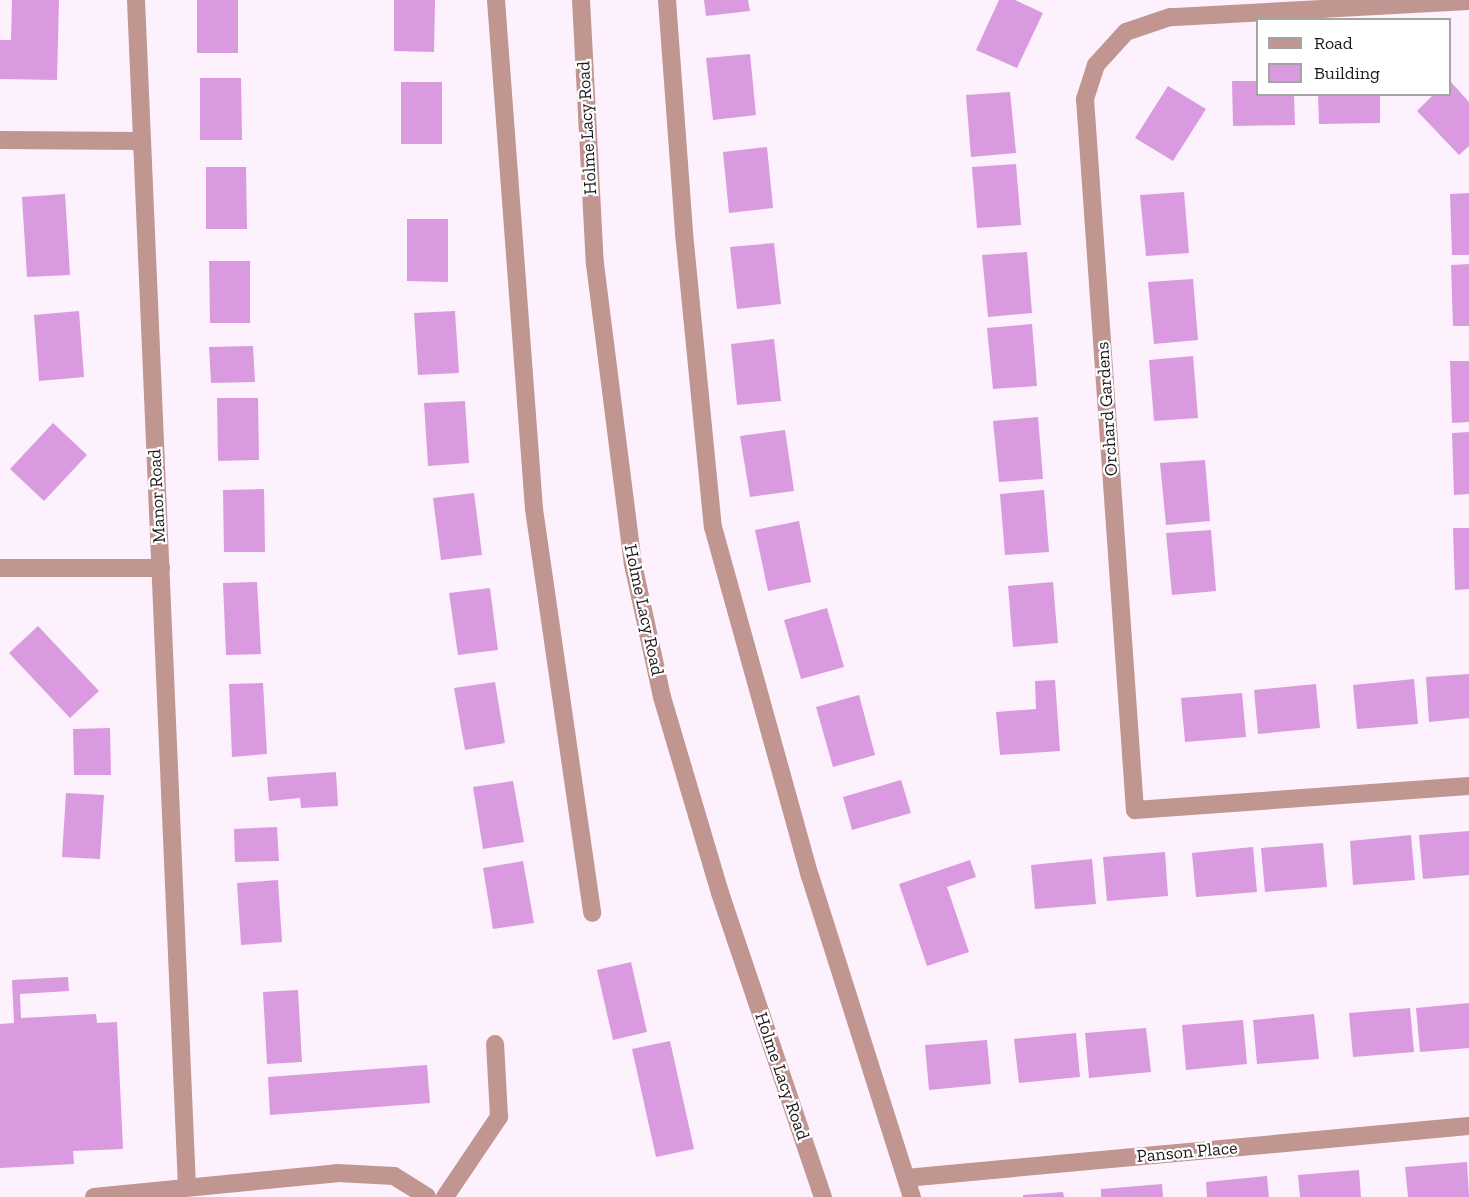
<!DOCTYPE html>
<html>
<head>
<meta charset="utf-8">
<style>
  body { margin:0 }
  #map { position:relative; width:1469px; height:1197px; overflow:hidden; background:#fdf1fd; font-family:"Zilla Slab",serif }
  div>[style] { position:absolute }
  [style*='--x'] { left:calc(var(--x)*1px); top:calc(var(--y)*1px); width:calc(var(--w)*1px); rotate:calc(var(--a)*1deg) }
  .building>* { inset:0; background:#da9adf }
  .minor>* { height:18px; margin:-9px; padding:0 9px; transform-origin:9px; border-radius:9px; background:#c19590 }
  span { translate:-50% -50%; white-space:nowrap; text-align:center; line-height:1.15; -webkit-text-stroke:4.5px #fff; paint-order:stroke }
  .street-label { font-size:18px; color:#1d181d }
  .legend { position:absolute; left:1256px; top:18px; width:195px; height:78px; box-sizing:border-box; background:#fff; border:2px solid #a5a3a5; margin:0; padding:8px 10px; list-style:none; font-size:18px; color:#1d181d }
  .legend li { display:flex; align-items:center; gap:12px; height:30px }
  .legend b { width:30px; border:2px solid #a5a3a5 }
</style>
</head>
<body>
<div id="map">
  <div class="building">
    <div style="clip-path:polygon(12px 0,59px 0,57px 80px,0 79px,0 40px,11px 40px)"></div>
    <div style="clip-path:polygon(197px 0,238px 0,238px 53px,197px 53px)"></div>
    <div style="clip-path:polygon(394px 0,435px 0,434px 52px,394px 51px)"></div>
    <div style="clip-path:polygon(704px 0,748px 0,750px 11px,706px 16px)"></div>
    <div style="clip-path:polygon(999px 0,1015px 0,1043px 13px,1017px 68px,976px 50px)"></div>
    <div style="clip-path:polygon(750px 54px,756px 115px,713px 120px,706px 58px)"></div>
    <div style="clip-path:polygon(200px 78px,241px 78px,242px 140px,200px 140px)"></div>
    <div style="clip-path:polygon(1232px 81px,1258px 81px,1258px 94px,1294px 94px,1295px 125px,1233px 126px)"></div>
    <div style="clip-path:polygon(1450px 81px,1469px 102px,1469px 146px,1459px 155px,1417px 111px,1434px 94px,1450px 94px)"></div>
    <div style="clip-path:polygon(401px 82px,442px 82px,442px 144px,401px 144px)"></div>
    <div style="clip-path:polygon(1168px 86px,1206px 109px,1173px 161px,1135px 138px)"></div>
    <div style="clip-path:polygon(1010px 92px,1016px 153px,971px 157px,966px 95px)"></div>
    <div style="clip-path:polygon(1318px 94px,1380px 94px,1380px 123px,1319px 124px)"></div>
    <div style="clip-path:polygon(767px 147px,773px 208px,729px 213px,723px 152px)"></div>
    <div style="clip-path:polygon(1016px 164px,1021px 225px,977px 228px,972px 167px)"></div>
    <div style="clip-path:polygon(206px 167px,246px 167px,247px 229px,206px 229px)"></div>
    <div style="clip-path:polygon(1184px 192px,1189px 253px,1146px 256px,1140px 195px)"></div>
    <div style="clip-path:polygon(1469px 193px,1469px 255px,1452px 255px,1450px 194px)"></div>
    <div style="clip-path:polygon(65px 194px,70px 275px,27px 277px,22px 197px)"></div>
    <div style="clip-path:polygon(407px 219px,448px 219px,448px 282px,407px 281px)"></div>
    <div style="clip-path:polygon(774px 243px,781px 304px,737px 309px,730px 247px)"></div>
    <div style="clip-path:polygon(1027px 252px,1032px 313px,988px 317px,982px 255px)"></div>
    <div style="clip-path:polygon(209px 261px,250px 261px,250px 323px,210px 323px)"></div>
    <div style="clip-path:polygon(1469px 264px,1469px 326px,1453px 326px,1451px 265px)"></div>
    <div style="clip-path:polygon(1193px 279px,1198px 340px,1154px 344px,1148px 282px)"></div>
    <div style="clip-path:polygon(79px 311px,84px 377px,39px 381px,34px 315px)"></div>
    <div style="clip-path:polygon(455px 311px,459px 373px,418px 375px,414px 313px)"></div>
    <div style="clip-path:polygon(1032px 324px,1037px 386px,993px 389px,987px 328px)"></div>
    <div style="clip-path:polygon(774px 339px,781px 401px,737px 405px,731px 344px)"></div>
    <div style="clip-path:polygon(253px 346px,255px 382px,211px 383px,209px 347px)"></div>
    <div style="clip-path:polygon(1193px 356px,1198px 418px,1154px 421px,1149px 360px)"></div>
    <div style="clip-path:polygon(1450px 361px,1469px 361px,1469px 422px,1452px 423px)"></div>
    <div style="clip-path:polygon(217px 398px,258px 398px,259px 460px,218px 461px)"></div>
    <div style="clip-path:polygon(465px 401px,469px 463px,428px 466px,424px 403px)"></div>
    <div style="clip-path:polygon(1038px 417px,1043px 479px,999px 482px,993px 421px)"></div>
    <div style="clip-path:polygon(53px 423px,87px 455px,44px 501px,10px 469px)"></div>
    <div style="clip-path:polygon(785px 430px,794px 491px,750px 497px,740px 436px)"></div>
    <div style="clip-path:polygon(1469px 432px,1469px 494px,1454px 495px,1452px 433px)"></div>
    <div style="clip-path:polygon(1205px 460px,1210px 521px,1166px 525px,1160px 463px)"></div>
    <div style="clip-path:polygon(264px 489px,265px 552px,224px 552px,223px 490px)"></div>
    <div style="clip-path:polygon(1044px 490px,1049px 552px,1005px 555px,1000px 494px)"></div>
    <div style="clip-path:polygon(474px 493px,482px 555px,441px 560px,433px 498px)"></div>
    <div style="clip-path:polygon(799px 521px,811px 582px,768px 591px,755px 530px)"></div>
    <div style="clip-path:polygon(1453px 528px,1469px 528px,1469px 589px,1455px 590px)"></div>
    <div style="clip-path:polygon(1211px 530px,1216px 591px,1172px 595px,1166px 533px)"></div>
    <div style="clip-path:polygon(257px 582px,261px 654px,226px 655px,223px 583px)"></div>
    <div style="clip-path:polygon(1053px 582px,1058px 643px,1013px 647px,1008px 586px)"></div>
    <div style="clip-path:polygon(490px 588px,498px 650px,458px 655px,449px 593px)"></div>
    <div style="clip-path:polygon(827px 608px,844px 667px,801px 679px,784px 620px)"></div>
    <div style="clip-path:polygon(38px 626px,99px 691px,70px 718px,9px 653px)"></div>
    <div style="clip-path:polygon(1469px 674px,1469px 718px,1429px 722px,1426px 677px)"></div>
    <div style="clip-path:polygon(1414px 679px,1418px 724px,1357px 729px,1353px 685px)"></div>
    <div style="clip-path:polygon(1055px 680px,1060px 751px,1000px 755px,996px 712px,1036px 709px,1035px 681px)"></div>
    <div style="clip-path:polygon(495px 682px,505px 743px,465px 750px,454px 688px)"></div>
    <div style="clip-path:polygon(263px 683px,267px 754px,232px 757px,229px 684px)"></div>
    <div style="clip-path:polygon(1316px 684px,1320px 728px,1258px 734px,1254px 690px)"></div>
    <div style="clip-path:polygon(1242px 693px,1246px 737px,1185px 742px,1181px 698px)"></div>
    <div style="clip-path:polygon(859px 695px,875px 755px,833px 767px,816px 707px)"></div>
    <div style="clip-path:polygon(110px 728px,111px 775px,74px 775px,73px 729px)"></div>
    <div style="clip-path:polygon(336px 772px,338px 806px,301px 808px,300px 798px,269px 801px,267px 777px)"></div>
    <div style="clip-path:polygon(901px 780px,911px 813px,852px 830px,843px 797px)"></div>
    <div style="clip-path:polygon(513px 781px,524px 842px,483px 849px,473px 787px)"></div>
    <div style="clip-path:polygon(66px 793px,104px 795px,100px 859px,62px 857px)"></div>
    <div style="clip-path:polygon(277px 827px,279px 861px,235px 862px,234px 829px)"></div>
    <div style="clip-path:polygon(1469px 831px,1469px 875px,1423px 879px,1419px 835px)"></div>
    <div style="clip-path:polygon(1411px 835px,1415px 880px,1353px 885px,1350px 841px)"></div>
    <div style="clip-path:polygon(1323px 843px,1327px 887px,1265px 892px,1261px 848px)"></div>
    <div style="clip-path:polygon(1253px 847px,1257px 892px,1196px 897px,1192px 853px)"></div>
    <div style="clip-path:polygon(1165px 852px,1168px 896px,1107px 901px,1103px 857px)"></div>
    <div style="clip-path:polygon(1092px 859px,1096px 904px,1035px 909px,1031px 865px)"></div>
    <div style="clip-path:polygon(970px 860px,976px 877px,947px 887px,969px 952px,927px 966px,899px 884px)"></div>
    <div style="clip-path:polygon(523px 861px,534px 923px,493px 929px,483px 868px)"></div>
    <div style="clip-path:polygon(278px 880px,282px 942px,241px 945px,237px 883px)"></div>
    <div style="clip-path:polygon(631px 962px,647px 1032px,613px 1040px,597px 970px)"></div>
    <div style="clip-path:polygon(68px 977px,69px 991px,20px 994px,21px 1018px,96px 1014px,97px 1023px,117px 1022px,123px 1149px,73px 1151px,74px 1164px,0 1168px,0 1024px,14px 1023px,12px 980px)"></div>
    <div style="clip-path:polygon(298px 990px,302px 1062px,267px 1064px,263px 992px)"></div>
    <div style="clip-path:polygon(1469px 1003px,1469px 1048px,1420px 1052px,1416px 1008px)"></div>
    <div style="clip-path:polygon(1410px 1008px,1414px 1052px,1353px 1057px,1349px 1013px)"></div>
    <div style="clip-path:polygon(1314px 1014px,1319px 1059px,1257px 1064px,1253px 1020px)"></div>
    <div style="clip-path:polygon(1243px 1020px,1247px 1064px,1186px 1070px,1182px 1025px)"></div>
    <div style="clip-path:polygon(1146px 1028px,1151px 1072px,1089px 1078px,1085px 1033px)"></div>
    <div style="clip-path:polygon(1076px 1033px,1080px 1077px,1019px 1083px,1014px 1039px)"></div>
    <div style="clip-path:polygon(987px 1040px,991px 1084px,929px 1090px,925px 1045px)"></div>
    <div style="clip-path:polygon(670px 1041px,694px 1149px,656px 1157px,632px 1049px)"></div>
    <div style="clip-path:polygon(427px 1065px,430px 1103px,270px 1115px,268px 1077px)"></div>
    <div style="clip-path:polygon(1467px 1162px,1469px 1197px,1408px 1197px,1405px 1167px)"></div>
    <div style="clip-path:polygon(1359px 1170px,1361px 1197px,1300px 1197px,1298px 1175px)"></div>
    <div style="clip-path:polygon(1267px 1176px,1269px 1197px,1207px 1197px,1206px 1182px)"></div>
    <div style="clip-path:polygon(1162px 1184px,1163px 1197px,1101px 1197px,1101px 1189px)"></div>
    <div style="clip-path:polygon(1063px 1192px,1064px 1197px,1023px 1197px,1023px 1195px)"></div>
  </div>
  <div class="minor">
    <div style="--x:136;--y:0;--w:1186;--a:87.54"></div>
    <div style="--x:496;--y:0;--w:510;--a:85.73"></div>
    <div style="--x:534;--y:509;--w:408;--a:81.8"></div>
    <div style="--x:581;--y:0;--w:264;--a:87"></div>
    <div style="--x:595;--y:264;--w:302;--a:82.8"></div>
    <div style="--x:633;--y:564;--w:136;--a:77.7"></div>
    <div style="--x:662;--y:697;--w:204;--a:73.5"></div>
    <div style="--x:720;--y:893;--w:321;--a:71.3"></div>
    <div style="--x:667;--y:0;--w:234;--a:85.8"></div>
    <div style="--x:684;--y:233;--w:295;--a:84.4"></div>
    <div style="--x:713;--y:527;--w:362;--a:74.5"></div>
    <div style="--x:810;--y:876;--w:337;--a:72.4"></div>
    <div style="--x:1469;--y:1;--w:299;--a:176.9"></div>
    <div style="--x:1170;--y:17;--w:46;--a:161.2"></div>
    <div style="--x:1126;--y:32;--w:45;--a:132.3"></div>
    <div style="--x:1096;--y:65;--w:36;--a:108"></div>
    <div style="--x:1085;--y:99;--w:713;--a:85.98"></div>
    <div style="--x:1135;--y:810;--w:335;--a:-4.1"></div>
    <div style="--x:0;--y:140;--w:141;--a:0.4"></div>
    <div style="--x:0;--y:568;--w:161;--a:0"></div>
    <div style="--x:906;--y:1178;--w:565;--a:-5.28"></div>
    <div style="--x:94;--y:1197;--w:244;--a:-5.6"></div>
    <div style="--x:337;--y:1173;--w:57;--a:3"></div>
    <div style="--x:394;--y:1176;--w:39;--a:32"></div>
    <div style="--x:445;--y:1197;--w:97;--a:-56"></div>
    <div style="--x:499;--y:1117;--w:73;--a:-93.1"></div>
  </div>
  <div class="street-label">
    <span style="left:587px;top:128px;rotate:-93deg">Holme Lacy Road</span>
    <span style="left:1107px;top:409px;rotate:-94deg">Orchard Gardens</span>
    <span style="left:157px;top:496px;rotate:-93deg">Manor Road</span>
    <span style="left:644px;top:610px;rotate:78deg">Holme Lacy Road</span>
    <span style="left:782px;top:1076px;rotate:71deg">Holme Lacy Road</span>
    <span style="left:1187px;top:1152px;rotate:-5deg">Panson Place</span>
  </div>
  <ul class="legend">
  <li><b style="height:8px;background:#c19590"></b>Road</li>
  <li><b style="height:16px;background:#da9adf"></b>Building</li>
  </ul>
</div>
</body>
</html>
